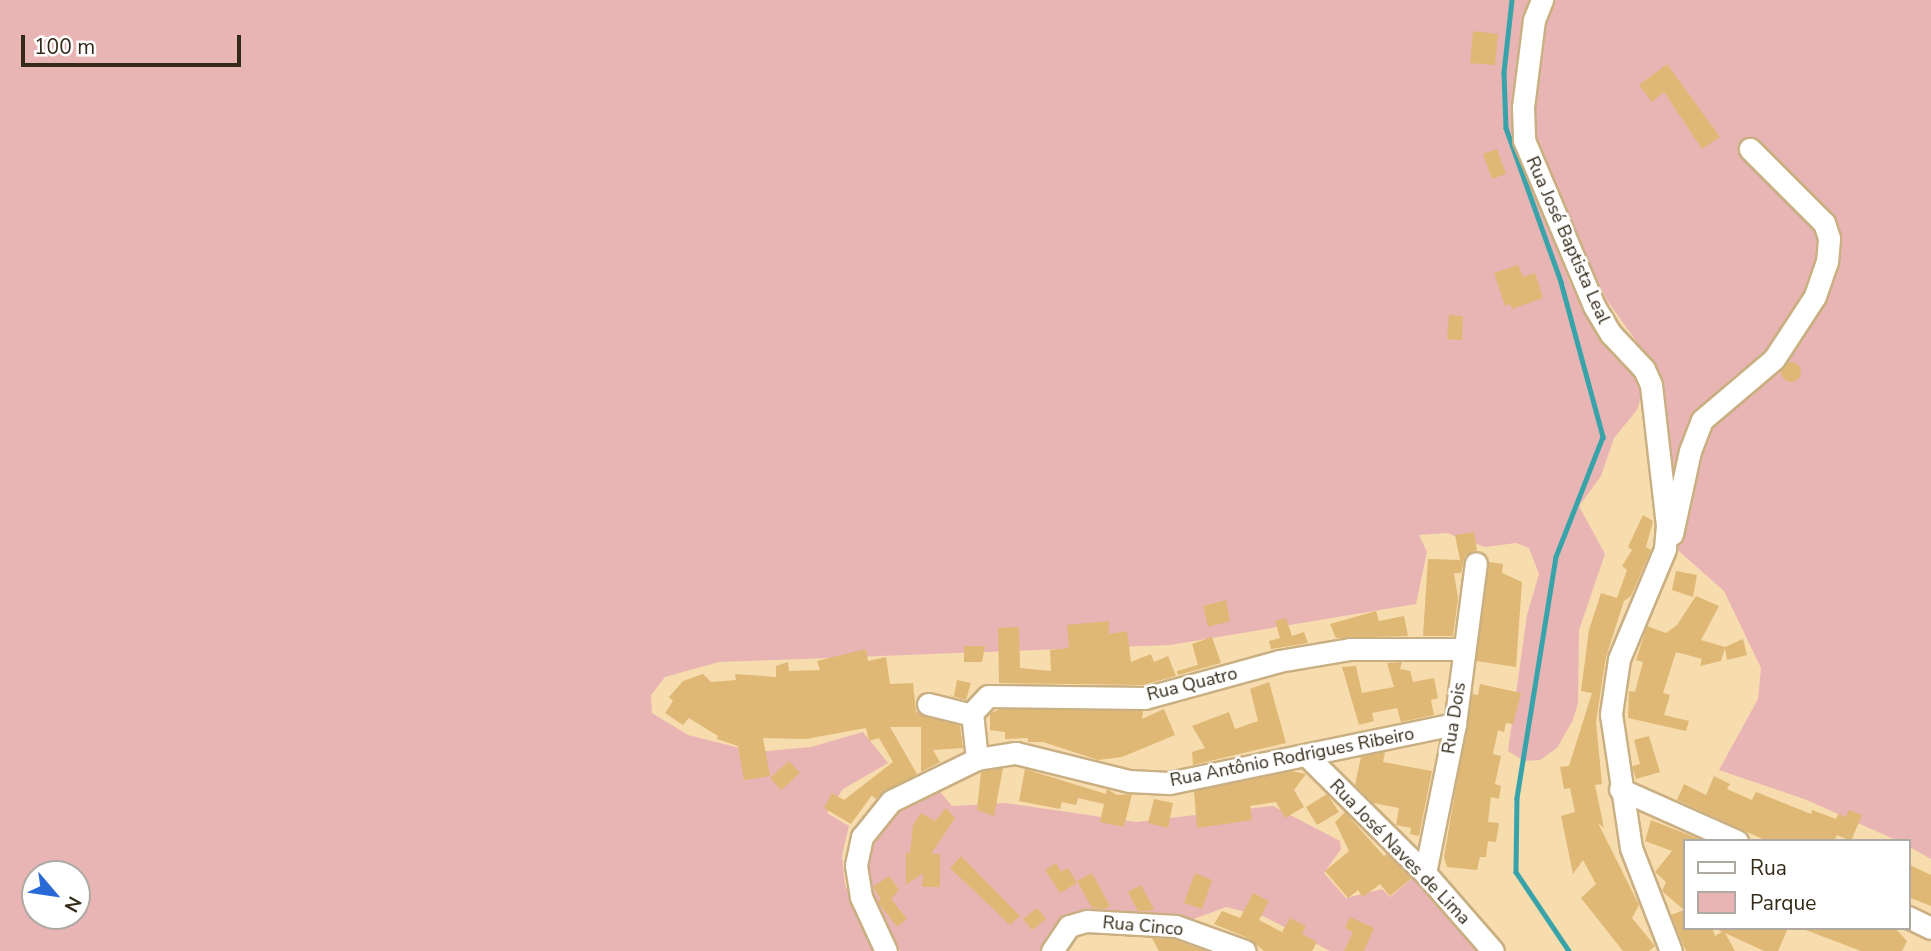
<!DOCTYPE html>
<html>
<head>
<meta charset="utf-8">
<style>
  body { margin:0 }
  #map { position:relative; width:1931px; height:951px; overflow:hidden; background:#f7dcae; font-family:"Nunito Sans",sans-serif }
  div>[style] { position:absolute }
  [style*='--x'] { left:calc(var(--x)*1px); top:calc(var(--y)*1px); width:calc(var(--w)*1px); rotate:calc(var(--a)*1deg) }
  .green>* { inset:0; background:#e9b5b4 }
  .stream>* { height:4.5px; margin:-2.25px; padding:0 2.25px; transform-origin:2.25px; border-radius:2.25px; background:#38a4aa }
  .building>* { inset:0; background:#dfb875 }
  .round { border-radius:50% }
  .roads { filter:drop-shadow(2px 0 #c9af82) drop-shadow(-2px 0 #c9af82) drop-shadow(0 2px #c9af82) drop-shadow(0 -2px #c9af82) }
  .minor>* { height:21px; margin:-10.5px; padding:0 10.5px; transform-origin:10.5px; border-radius:10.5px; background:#fff }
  span { translate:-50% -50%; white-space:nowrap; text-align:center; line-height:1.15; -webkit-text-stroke:5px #fff; paint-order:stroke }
  .street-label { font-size:18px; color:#342a18 }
  .legend { position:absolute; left:1683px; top:839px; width:228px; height:91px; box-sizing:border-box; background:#fff; border:2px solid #aeaaa3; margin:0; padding:9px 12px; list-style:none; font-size:21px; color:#342a18 }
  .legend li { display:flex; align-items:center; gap:14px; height:35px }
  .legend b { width:35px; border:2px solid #aeaaa3 }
  .north { position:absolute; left:21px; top:860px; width:70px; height:70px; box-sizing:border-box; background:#fff; border:2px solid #aeaaa3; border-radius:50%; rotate:119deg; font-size:19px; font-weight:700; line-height:28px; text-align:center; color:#342a18 }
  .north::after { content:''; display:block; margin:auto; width:24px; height:32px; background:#2969d6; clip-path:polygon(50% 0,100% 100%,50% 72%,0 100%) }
  .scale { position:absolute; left:21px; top:35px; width:220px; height:32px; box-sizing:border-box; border:4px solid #342a18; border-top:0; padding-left:9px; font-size:21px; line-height:24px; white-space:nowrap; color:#342a18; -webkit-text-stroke:5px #fff; paint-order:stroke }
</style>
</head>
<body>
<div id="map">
  <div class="green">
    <div style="clip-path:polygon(evenodd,0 0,1532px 0,1516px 64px,1513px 130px,1518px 152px,1570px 283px,1595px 330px,1639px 382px,1642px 394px,1637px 410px,1614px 438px,1601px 476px,1579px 506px,1605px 554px,1579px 630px,1578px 703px,1573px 720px,1557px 748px,1540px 760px,1524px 761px,1508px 751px,1527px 615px,1539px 574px,1529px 548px,1516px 543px,1485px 547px,1447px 533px,1419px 535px,1427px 552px,1416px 604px,1170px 645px,719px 662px,665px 677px,651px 695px,652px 713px,688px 735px,756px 752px,811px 747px,863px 732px,888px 763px,843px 789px,827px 813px,849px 826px,842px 855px,845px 885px,874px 951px,0 951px,0 0,35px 874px,77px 874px,77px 916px,35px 916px,35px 874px)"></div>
    <div style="clip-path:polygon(1554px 0,1931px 0,1931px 859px,1908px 846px,1908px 841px,1898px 841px,1807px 800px,1719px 770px,1758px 699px,1761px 668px,1724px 591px,1673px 546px,1654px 366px,1606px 299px,1534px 138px,1532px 117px,1542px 32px)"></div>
    <div style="clip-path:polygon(936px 787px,952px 806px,1006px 803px,1136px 822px,1273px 806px,1340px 841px,1341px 849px,1324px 873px,1346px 898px,1382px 889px,1390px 897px,1416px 875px,1485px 951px,1330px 951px,1265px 917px,1226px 907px,1191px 920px,1063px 920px,1042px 951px,900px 951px,865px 876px,866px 841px,894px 806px)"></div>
  </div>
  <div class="stream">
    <div style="--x:1512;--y:0;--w:73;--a:96.3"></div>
    <div style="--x:1504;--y:73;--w:55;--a:87.9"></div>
    <div style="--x:1506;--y:128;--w:164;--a:70.3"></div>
    <div style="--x:1561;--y:282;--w:161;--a:74.8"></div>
    <div style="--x:1603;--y:437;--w:129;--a:111.4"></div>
    <div style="--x:1556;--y:557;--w:244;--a:99.2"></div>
    <div style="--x:1517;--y:798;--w:74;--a:90.8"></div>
    <div style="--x:1516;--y:872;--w:95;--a:56.1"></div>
  </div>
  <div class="building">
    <div style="clip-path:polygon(1473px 31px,1498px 34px,1495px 65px,1470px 63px)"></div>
    <div style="clip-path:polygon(1667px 64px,1720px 137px,1702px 149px,1664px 92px,1652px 102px,1639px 85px)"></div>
    <div style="clip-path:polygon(1497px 149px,1506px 174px,1492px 179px,1483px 154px)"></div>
    <div style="clip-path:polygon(1518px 265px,1523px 277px,1535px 273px,1543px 298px,1512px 309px,1510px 304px,1505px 306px,1494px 273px)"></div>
    <div style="clip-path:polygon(1449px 315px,1463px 316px,1462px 340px,1447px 339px)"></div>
    <div class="round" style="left:1781px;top:362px;width:20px;height:20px"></div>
    <div style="clip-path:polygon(1643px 515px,1653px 521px,1646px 547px,1651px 550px,1631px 596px,1624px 601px,1606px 657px,1596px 722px,1602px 784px,1595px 785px,1604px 828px,1598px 823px,1639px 905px,1632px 918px,1655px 946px,1649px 951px,1623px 951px,1581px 898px,1596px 884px,1583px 860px,1573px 874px,1561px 816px,1575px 812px,1570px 788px,1564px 789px,1560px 767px,1569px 766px,1592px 693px,1581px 691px,1589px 630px,1601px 593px,1617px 598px,1627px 570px,1622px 566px,1632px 550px,1628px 547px)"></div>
    <div style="clip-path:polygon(1474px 532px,1477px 550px,1465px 556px,1461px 573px,1454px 573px,1458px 598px,1453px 636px,1423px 636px,1428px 559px,1460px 560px,1455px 535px)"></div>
    <div style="clip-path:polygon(1489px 562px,1503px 564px,1502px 573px,1522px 582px,1516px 667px,1476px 661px)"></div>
    <div style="clip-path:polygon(1676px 571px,1697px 575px,1693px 597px,1672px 590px)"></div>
    <div style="clip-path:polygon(1696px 596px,1719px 606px,1701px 640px,1725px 647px,1743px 639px,1747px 655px,1727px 660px,1725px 648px,1721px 661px,1700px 666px,1702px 659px,1676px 652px,1663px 693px,1670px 695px,1664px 715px,1689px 721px,1686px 731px,1628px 718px,1629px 691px,1635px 692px,1643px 662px,1636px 660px,1647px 626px,1666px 633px,1677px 625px)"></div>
    <div style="clip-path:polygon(1226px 600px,1230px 621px,1208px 627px,1203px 606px)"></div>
    <div style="clip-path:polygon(1376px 611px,1379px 621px,1404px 616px,1408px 636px,1336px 638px,1330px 624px)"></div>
    <div style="clip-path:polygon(1286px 618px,1292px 636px,1304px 632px,1308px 643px,1271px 649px,1269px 641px,1280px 638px,1275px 621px)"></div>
    <div style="clip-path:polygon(1109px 621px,1109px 634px,1127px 631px,1131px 662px,1151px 654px,1154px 662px,1168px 656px,1176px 676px,1143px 685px,999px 683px,998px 628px,1019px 627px,1020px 668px,1051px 671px,1050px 650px,1069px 648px,1067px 625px)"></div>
    <div style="clip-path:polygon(1212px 637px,1221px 663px,1178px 675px,1177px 671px,1198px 665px,1192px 644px)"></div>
    <div style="clip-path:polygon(964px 646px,985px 646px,982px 662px,964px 662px)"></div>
    <div style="clip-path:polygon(866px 649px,868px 661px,886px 657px,890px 684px,913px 683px,916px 712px,960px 726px,963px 748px,933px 750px,940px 762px,921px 772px,921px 727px,890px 727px,917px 774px,875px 799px,872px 795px,851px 824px,824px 808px,832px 793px,844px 800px,893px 762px,879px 738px,869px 741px,866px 728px,806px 739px,763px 738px,770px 776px,744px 780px,738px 746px,717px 739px,718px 736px,689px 718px,683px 725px,665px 713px,673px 701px,669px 697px,683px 681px,703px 674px,711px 682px,736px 680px,735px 674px,776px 677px,776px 666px,788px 662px,789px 671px,820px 670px,817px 661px)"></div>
    <div style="clip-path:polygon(1402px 662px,1400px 669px,1410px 671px,1413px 682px,1434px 678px,1438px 698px,1431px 700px,1434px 715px,1401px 722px,1397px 708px,1372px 713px,1374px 721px,1359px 725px,1342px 667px,1356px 666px,1362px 693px,1394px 687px,1387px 663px)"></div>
    <div style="clip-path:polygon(957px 680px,971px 683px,966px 700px,948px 695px,954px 696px)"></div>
    <div style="clip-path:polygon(1269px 682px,1286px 743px,1193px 765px,1192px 752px,1205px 748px,1192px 726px,1229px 712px,1235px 729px,1258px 721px,1250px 689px)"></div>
    <div style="clip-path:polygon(1480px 684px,1521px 693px,1513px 724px,1506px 723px,1504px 732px,1498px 730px,1493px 754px,1501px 756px,1495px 784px,1501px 786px,1499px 799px,1491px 797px,1488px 822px,1499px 823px,1496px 842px,1488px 841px,1486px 857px,1480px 857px,1477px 870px,1447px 867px,1444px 857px,1472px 694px,1478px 695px)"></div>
    <div style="clip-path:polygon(1001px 709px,1143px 711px,1142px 719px,1164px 709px,1175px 735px,1122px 757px,1098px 760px,1043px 742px,1028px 742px,1028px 738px,1005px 739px,1005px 732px,990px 730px,990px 713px)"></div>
    <div style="clip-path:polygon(1649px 736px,1660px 772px,1636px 779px,1632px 766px,1640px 764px,1634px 740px)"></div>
    <div style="clip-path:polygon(1385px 752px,1383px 762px,1432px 771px,1419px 836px,1410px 834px,1411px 828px,1396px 825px,1399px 808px,1373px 803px,1355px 785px,1361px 757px)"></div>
    <div style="clip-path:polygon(789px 761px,800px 773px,781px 790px,770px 778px)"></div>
    <div style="clip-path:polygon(1003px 768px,994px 816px,977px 810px,981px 772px)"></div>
    <div style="clip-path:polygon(1025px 769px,1106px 794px,1107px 789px,1117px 795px,1132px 794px,1124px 827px,1100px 822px,1104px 804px,1078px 798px,1076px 805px,1062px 802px,1060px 809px,1019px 801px)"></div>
    <div style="clip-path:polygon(1291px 771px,1306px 774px,1294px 790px,1304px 807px,1285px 818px,1276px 802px,1250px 806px,1252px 820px,1197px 828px,1194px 791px)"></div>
    <div style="clip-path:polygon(1714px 776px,1730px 784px,1727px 789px,1752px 800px,1756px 792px,1811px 814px,1812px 810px,1836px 819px,1838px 814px,1846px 817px,1849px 810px,1862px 815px,1851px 841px,1837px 835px,1834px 841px,1767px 841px,1677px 800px,1684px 784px,1706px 795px)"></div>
    <div style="clip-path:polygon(1327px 794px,1339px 812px,1317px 825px,1306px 807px)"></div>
    <div style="clip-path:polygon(1154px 799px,1173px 803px,1168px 828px,1148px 823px)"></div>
    <div style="clip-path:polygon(946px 808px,955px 818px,931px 854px,940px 854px,940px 887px,922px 887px,923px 873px,906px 885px,906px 853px,910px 853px,913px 825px,921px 813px,935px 821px)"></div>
    <div style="clip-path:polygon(1345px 812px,1384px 856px,1387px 854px,1412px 878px,1390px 896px,1380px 884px,1363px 897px,1358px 890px,1348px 898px,1325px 871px,1349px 851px,1335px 822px)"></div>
    <div style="clip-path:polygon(1651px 820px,1704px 841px,1684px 841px,1684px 928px,1712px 928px,1715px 936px,1722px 932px,1715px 928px,1788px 928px,1778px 951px,1764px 951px,1725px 933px,1735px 951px,1686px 951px,1671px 915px,1684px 910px,1662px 891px,1666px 882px,1655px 872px,1672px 851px,1645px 841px)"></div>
    <div style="clip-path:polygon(961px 856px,1020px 916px,1010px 925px,950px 868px)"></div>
    <div style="clip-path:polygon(1056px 863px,1061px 872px,1068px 868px,1077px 883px,1060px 893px,1045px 870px)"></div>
    <div style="clip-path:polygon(1908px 864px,1931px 875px,1931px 906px,1908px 897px)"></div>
    <div style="clip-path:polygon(1092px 873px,1110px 906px,1105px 909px,1092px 908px,1077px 881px)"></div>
    <div style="clip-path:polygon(1195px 873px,1212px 880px,1202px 909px,1184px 903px)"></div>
    <div style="clip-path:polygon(889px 876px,899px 890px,891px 899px,907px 919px,897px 927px,878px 902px,881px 899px,873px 887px)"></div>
    <div style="clip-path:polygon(1141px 885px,1154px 909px,1150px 911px,1138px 911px,1128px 892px)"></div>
    <div style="clip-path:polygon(1253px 893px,1269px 901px,1259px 920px,1282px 932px,1290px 918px,1306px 926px,1302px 934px,1317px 942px,1312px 951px,1264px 951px,1250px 939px,1214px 924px,1222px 911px,1240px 918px)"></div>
    <div style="clip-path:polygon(1037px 908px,1046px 919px,1032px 930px,1023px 919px)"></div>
    <div style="clip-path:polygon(1350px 917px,1374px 928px,1364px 951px,1344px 951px,1353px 932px,1345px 928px)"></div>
    <div style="clip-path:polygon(1895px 928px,1907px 941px,1902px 951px,1861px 951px,1803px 929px)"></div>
    <div style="clip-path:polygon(1152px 938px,1173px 939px,1206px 951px,1159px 951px)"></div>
  </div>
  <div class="roads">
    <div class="minor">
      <div style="--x:1542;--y:0;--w:22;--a:112"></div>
      <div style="--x:1534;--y:20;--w:88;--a:97.2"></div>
      <div style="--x:1523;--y:107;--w:33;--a:88"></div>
      <div style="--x:1524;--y:140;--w:180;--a:67.1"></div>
      <div style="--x:1594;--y:306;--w:33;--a:59"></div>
      <div style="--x:1611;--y:334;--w:48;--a:46.7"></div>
      <div style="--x:1644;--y:369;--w:17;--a:66"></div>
      <div style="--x:1651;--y:385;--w:141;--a:83.5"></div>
      <div style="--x:1667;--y:525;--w:24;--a:95"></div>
      <div style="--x:1665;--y:549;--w:119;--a:112.7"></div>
      <div style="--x:1619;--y:659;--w:56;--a:98.3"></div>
      <div style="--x:1611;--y:714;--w:135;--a:81.5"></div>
      <div style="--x:1631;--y:848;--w:110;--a:68.8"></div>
      <div style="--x:1672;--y:534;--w:85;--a:-77.8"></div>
      <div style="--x:1690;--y:451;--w:33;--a:-69"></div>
      <div style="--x:1702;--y:420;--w:94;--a:-40.3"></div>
      <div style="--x:1774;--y:359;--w:75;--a:-56.9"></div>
      <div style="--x:1815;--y:296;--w:36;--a:-71"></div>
      <div style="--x:1827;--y:262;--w:24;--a:-85"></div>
      <div style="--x:1829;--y:238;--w:16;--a:-108"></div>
      <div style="--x:1824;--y:223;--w:105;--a:-135"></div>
      <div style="--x:928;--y:704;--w:45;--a:14"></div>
      <div style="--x:1306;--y:755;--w:168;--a:44.8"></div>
      <div style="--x:1425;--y:873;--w:103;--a:48.9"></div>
      <div style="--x:977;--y:759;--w:46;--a:-96.2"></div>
      <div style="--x:972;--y:713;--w:23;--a:-47"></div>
      <div style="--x:988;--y:696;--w:157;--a:0.7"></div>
      <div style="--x:1145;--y:698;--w:139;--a:-15.4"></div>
      <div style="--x:1279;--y:661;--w:72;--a:-9.6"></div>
      <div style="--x:1350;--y:649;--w:114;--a:0"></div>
      <div style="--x:1620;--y:789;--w:128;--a:24"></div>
      <div style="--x:1425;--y:873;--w:152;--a:-78.6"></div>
      <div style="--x:1455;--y:724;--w:162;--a:-82.6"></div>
      <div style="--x:1908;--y:917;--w:25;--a:26"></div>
      <div style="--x:886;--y:951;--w:60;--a:-114.8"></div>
      <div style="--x:861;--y:897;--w:32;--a:-99"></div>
      <div style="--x:856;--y:865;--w:29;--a:-78"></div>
      <div style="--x:862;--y:837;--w:46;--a:-51.1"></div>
      <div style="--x:891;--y:801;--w:96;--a:-26"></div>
      <div style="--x:977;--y:759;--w:39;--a:-9"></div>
      <div style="--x:1016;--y:753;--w:116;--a:13.9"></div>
      <div style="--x:1129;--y:781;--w:40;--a:2.9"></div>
      <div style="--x:1169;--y:783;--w:292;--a:-11.7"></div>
      <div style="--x:1052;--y:951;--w:30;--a:-56"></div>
      <div style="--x:1069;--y:926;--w:19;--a:-16"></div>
      <div style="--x:1087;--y:921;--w:89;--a:3.2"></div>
      <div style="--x:1176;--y:926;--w:73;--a:19.9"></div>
    </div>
  </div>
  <div class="street-label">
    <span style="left:1568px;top:240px;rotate:66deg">Rua José Baptista Leal</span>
    <span style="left:1192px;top:684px;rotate:-14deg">Rua Quatro</span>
    <span style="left:1454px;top:718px;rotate:-81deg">Rua Dois</span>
    <span style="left:1292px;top:757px;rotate:-11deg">Rua Antônio Rodrigues Ribeiro</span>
    <span style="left:1400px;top:852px;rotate:46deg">Rua José Naves de Lima</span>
    <span style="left:1143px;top:926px;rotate:5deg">Rua Cinco</span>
  </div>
  <ul class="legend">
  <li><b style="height:9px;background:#fff"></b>Rua</li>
  <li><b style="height:19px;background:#e9b5b4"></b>Parque</li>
  </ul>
  <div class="north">N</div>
  <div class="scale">100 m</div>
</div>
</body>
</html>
